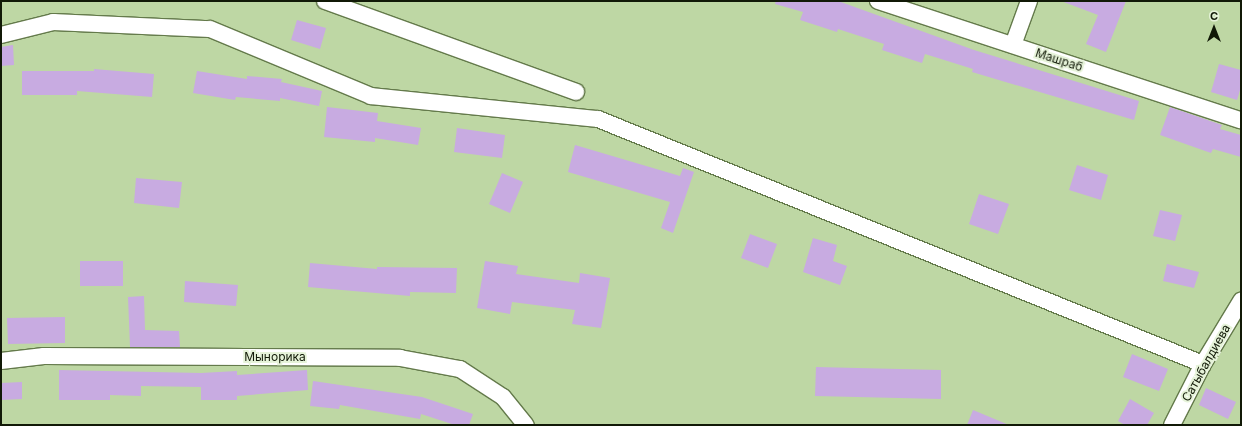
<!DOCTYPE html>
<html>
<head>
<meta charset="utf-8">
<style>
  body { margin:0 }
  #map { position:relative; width:1242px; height:426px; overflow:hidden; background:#bed7a4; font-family:Inter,sans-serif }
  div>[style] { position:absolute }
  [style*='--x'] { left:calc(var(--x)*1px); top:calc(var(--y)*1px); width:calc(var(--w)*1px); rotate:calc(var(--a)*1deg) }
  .building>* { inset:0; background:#c8abe1 }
  .roads { filter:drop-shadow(1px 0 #647a4b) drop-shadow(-1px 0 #647a4b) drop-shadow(0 1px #647a4b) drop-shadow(0 -1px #647a4b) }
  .street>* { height:16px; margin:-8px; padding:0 8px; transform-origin:8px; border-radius:8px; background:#fff }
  span { translate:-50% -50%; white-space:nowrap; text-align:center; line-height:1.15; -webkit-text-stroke:4px #e6f3d9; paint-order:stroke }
  .street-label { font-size:12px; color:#111907 }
  .frame { position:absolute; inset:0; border:2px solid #111907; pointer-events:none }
  .north { position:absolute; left:1194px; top:8px; width:40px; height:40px; -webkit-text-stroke:3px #e6f3d9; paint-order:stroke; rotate:0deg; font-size:11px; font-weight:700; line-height:16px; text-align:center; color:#111907 }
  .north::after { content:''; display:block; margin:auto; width:14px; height:18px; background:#111907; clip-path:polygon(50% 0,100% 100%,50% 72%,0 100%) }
</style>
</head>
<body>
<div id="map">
  <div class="building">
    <div style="clip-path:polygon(776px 1px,838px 1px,974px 50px,1139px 101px,1134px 120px,972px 72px,973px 69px,925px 54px,922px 63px,882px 50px,884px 44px,838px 29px,837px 32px,800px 20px,803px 12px,775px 4px)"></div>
    <div style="clip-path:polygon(1061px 1px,1126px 1px,1106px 52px,1086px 44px,1098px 15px)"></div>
    <div style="clip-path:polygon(297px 20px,326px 28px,320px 49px,291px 40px)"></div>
    <div style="clip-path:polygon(13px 45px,14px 65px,1px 66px,1px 47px)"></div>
    <div style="clip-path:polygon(1219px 64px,1241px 70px,1241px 87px,1237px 100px,1211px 92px)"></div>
    <div style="clip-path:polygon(94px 69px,154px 74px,152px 97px,77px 91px,77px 95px,22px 95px,22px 71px,94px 71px)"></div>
    <div style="clip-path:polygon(197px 71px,247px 79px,247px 76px,282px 79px,281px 82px,322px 91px,319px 106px,280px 98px,280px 101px,236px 97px,235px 100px,193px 93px)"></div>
    <div style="clip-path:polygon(327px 107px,378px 113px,377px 121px,421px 128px,418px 145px,375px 138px,375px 142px,324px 137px)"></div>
    <div style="clip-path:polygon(1170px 107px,1222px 125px,1220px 129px,1241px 135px,1241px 157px,1213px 149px,1211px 153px,1160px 135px)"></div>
    <div style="clip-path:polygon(457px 128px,505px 135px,502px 158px,454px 152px)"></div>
    <div style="clip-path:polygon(575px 145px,680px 176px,683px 168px,694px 172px,673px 233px,661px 228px,670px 202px,568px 172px)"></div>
    <div style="clip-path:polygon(1077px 165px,1108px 175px,1101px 200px,1069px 190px)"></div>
    <div style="clip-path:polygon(502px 173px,523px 182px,510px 213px,489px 204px)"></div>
    <div style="clip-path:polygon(136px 178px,182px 182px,179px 208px,134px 203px)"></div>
    <div style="clip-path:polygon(979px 194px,1009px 204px,998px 234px,969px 224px)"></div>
    <div style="clip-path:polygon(1160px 210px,1182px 215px,1175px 241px,1153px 236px)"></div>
    <div style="clip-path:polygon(750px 234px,777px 244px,768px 268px,741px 258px)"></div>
    <div style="clip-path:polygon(813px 238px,837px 245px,833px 261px,847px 266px,840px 285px,803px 272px)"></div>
    <div style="clip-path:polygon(80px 261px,123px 261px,123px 286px,80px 286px)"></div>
    <div style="clip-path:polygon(485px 261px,518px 266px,516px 274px,579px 283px,580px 273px,610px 278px,601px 328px,572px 324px,575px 310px,512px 302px,510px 314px,477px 308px)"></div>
    <div style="clip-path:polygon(310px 263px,377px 269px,377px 267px,457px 268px,456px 293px,410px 292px,410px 296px,308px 287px)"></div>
    <div style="clip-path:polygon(1167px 264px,1199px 272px,1194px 288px,1163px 281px)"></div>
    <div style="clip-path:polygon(185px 281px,238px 285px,236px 306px,184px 302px)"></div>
    <div style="clip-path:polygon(144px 296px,145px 330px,179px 331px,180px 347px,130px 347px,128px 297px)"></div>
    <div style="clip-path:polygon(65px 317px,65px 343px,8px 344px,7px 318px)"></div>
    <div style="clip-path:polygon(1132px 354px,1168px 369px,1159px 391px,1123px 377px)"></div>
    <div style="clip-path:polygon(816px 367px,941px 370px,941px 399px,815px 396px)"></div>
    <div style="clip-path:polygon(59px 370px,201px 373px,237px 371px,237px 375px,307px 370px,308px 390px,237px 396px,237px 400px,201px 400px,201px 387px,141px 386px,141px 396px,110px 395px,110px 400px,59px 400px)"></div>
    <div style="clip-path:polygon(313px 381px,422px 397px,473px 414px,469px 425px,455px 425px,421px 414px,420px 419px,340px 405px,339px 409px,310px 406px)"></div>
    <div style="clip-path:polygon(22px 382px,22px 399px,1px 400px,1px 383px)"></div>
    <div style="clip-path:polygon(1206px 388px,1236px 402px,1228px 419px,1199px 405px)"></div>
    <div style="clip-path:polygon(1130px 399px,1154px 413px,1147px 425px,1125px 425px,1118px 421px)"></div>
    <div style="clip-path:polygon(973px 410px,1009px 425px,967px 425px)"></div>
  </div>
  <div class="roads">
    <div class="street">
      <div style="--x:325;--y:1;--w:267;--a:19.9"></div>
      <div style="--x:878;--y:1;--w:382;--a:18.2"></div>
      <div style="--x:1;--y:35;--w:54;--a:-14"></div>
      <div style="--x:53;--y:22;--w:157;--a:2.6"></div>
      <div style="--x:210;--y:29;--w:174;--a:22.6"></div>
      <div style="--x:371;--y:96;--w:228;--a:5.8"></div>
      <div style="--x:598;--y:119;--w:653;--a:22.05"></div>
      <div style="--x:1013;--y:45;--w:47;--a:-70"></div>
      <div style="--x:1;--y:361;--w:43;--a:-6.6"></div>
      <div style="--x:44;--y:356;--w:356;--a:0.3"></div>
      <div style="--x:400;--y:358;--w:61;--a:10.4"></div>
      <div style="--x:460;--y:369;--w:51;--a:33.1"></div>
      <div style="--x:503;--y:397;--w:36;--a:51"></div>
      <div style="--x:1172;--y:425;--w:68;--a:-63.1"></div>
      <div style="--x:1203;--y:364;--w:74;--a:-58.9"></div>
    </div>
  </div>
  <div class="street-label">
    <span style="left:1059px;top:60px;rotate:18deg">Машраб</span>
    <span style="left:275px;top:357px">Мынорика</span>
    <span style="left:1206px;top:363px;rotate:-61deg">Сатыбалдиева</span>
  </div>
  <div class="frame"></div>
  <div class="north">С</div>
</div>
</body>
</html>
